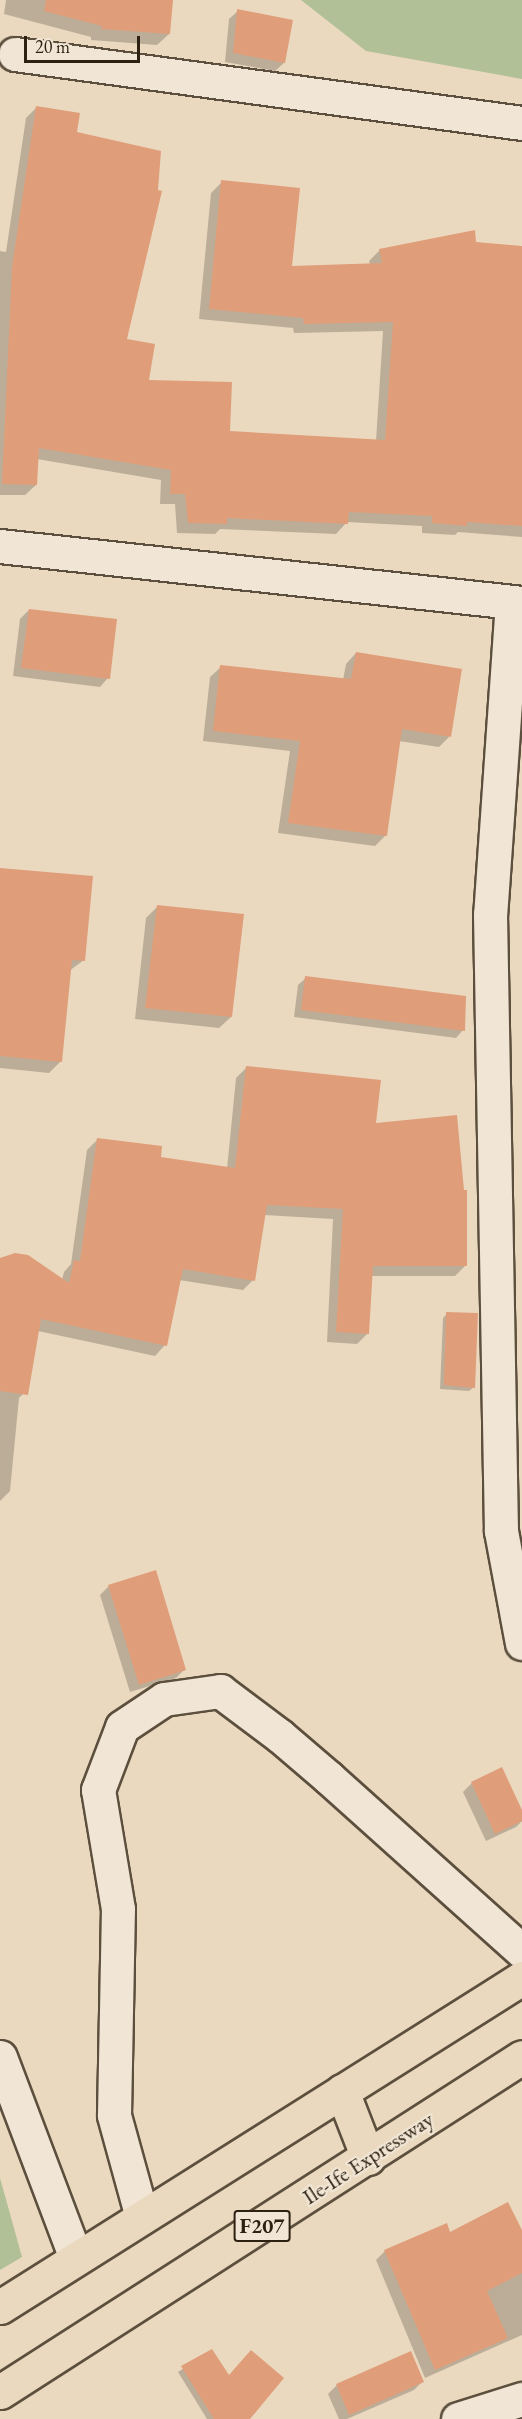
<!DOCTYPE html>
<html>
<head>
<meta charset="utf-8">
<style>
  body { margin:0 }
  #map { position:relative; width:522px; height:2419px; overflow:hidden; background:#ead9bf; font-family:"EB Garamond",serif }
  div>[style] { position:absolute }
  [style*='--x'] { left:calc(var(--x)*1px); top:calc(var(--y)*1px); width:calc(var(--w)*1px); rotate:calc(var(--a)*1deg) }
  .green>* { inset:0; background:#b1c096 }
  .shadow>* { inset:0; background:#0003 }
  .building>* { inset:0; background:#e09d79 }
  .roads { filter:drop-shadow(2px 0 #5c4f3d) drop-shadow(-2px 0 #5c4f3d) drop-shadow(0 2px #5c4f3d) drop-shadow(0 -2px #5c4f3d) }
  .minor>* { height:33px; margin:-16.5px; padding:0 16.5px; transform-origin:16.5px; border-radius:16.5px; background:#f1e6d5 }
  .major>* { height:33px; margin:-16.5px; padding:0 16.5px; transform-origin:16.5px; border-radius:16.5px; background:#ead9bf }
  span { translate:-50% -50%; white-space:nowrap; text-align:center; line-height:1.15; -webkit-text-stroke:4.5px #f1e6d5; paint-order:stroke }
  .shield-label span { padding:2px 4px; background:#f1e6d5; border:2px solid; border-radius:4px; -webkit-text-stroke-width:0 }
  .shield-label { font-size:21px; color:#2d2112; font-weight:700 }
  .street-label { font-size:22px; color:#2d2112 }
  .scale { position:absolute; left:24px; top:36px; width:116px; height:27px; box-sizing:border-box; border:3px solid #2d2112; border-top:0; padding-left:8px; font-size:18px; line-height:21px; white-space:nowrap; color:#2d2112; -webkit-text-stroke:4px #f1e6d5; paint-order:stroke }
</style>
</head>
<body>
<div id="map">
  <div class="green">
    <div style="clip-path:polygon(301px 0,522px 0,522px 79px,366px 51px)"></div>
    <div style="clip-path:polygon(0 2178px,22px 2257px,0 2270px)"></div>
  </div>
  <div class="shadow">
    <div style="clip-path:polygon(6px 0,171px 0,169px 34px,157px 45px,91px 40px,91px 37px,4px 14px)"></div>
    <div style="clip-path:polygon(238px 11px,284px 63px,275px 71px,225px 62px,229px 19px)"></div>
    <div style="clip-path:polygon(37px 107px,76px 133px,126px 341px,148px 381px,228px 432px,376px 441px,383px 331px,294px 333px,293px 328px,199px 319px,211px 193px,222px 182px,291px 267px,370px 264px,369px 261px,380px 250px,474px 244px,522px 247px,522px 537px,458px 532px,455px 535px,422px 533px,422px 526px,347px 522px,336px 534px,220px 529px,215px 534px,177px 533px,175px 504px,160px 504px,161px 480px,37px 459px,36px 485px,25px 495px,0 495px,0 251px,6px 252px,26px 118px)"></div>
    <div style="clip-path:polygon(29px 610px,108px 678px,100px 687px,13px 676px,20px 619px)"></div>
    <div style="clip-path:polygon(356px 653px,449px 737px,439px 747px,399px 741px,386px 835px,375px 846px,278px 833px,290px 751px,203px 741px,210px 677px,221px 667px,343px 680px,346px 664px)"></div>
    <div style="clip-path:polygon(0 869px,84px 960px,69px 971px,61px 1061px,49px 1073px,0 1068px)"></div>
    <div style="clip-path:polygon(158px 906px,231px 1017px,219px 1028px,135px 1019px,146px 918px)"></div>
    <div style="clip-path:polygon(306px 978px,463px 1030px,456px 1038px,294px 1017px,298px 985px)"></div>
    <div style="clip-path:polygon(247px 1067px,374px 1125px,465px 1266px,455px 1276px,371px 1276px,368px 1333px,357px 1344px,327px 1342px,333px 1219px,264px 1215px,253px 1280px,243px 1290px,179px 1280px,165px 1345px,155px 1356px,38px 1331px,27px 1390px,19px 1398px,10px 1491px,0 1501px,0 1262px,62px 1280px,64px 1272px,71px 1264px,87px 1150px,97px 1140px,159px 1158px,227px 1169px,236px 1078px)"></div>
    <div style="clip-path:polygon(447px 1314px,474px 1387px,469px 1391px,440px 1389px,443px 1318px)"></div>
    <div style="clip-path:polygon(109px 1586px,185px 1669px,176px 1678px,130px 1692px,100px 1595px)"></div>
    <div style="clip-path:polygon(472px 1783px,522px 1813px,522px 1821px,516px 1827px,486px 1841px,463px 1792px)"></div>
    <div style="clip-path:polygon(385px 2251px,522px 2265px,522px 2335px,425px 2378px,376px 2260px)"></div>
    <div style="clip-path:polygon(211px 2351px,248px 2419px,207px 2419px,178px 2372px)"></div>
    <div style="clip-path:polygon(423px 2381px,414px 2390px,347px 2419px,339px 2419px,328px 2394px,337px 2385px)"></div>
  </div>
  <div class="building">
    <div style="clip-path:polygon(46px 0,173px 0,170px 34px,101px 29px,102px 26px,44px 11px)"></div>
    <div style="clip-path:polygon(237px 9px,293px 20px,285px 63px,233px 53px)"></div>
    <div style="clip-path:polygon(36px 106px,80px 113px,77px 132px,161px 151px,158px 190px,162px 191px,127px 339px,155px 344px,149px 380px,232px 382px,230px 431px,385px 440px,393px 322px,304px 324px,303px 318px,209px 309px,221px 180px,300px 188px,292px 266px,382px 263px,379px 249px,475px 230px,476px 242px,522px 246px,522px 526px,467px 522px,467px 526px,432px 523px,432px 516px,349px 512px,348px 524px,227px 518px,227px 524px,188px 523px,185px 494px,170px 494px,171px 470px,39px 448px,37px 485px,2px 484px,12px 267px)"></div>
    <div style="clip-path:polygon(29px 609px,117px 619px,110px 679px,21px 668px)"></div>
    <div style="clip-path:polygon(356px 652px,462px 669px,451px 737px,402px 729px,387px 836px,288px 823px,300px 741px,213px 731px,220px 665px,351px 679px)"></div>
    <div style="clip-path:polygon(0 868px,93px 876px,85px 961px,72px 960px,62px 1062px,0 1056px)"></div>
    <div style="clip-path:polygon(157px 905px,244px 914px,232px 1017px,145px 1008px)"></div>
    <div style="clip-path:polygon(305px 976px,466px 996px,465px 1031px,301px 1010px)"></div>
    <div style="clip-path:polygon(246px 1066px,381px 1080px,376px 1123px,457px 1115px,464px 1190px,467px 1190px,467px 1266px,373px 1266px,369px 1334px,336px 1332px,343px 1209px,267px 1205px,255px 1281px,183px 1269px,167px 1346px,41px 1319px,28px 1395px,0 1391px,0 1258px,15px 1253px,28px 1255px,69px 1283px,74px 1260px,80px 1261px,97px 1138px,162px 1146px,161px 1157px,235px 1168px)"></div>
    <div style="clip-path:polygon(446px 1312px,478px 1313px,475px 1388px,444px 1385px)"></div>
    <div style="clip-path:polygon(156px 1570px,186px 1670px,139px 1685px,108px 1585px)"></div>
    <div style="clip-path:polygon(502px 1767px,522px 1810px,522px 1821px,495px 1834px,471px 1782px)"></div>
    <div style="clip-path:polygon(508px 2202px,522px 2230px,522px 2273px,487px 2291px,508px 2338px,435px 2370px,384px 2250px,447px 2223px,450px 2232px)"></div>
    <div style="clip-path:polygon(212px 2349px,229px 2375px,251px 2350px,284px 2378px,250px 2419px,214px 2419px,181px 2366px)"></div>
    <div style="clip-path:polygon(411px 2351px,424px 2382px,349px 2415px,336px 2384px)"></div>
  </div>
  <div class="roads">
    <div class="minor">
      <div style="--x:15;--y:54;--w:512;--a:7.75"></div>
      <div style="--x:0;--y:546;--w:525;--a:6.23"></div>
      <div style="--x:512;--y:602;--w:313;--a:94"></div>
      <div style="--x:490;--y:914;--w:617;--a:88.98"></div>
      <div style="--x:501;--y:1531;--w:114;--a:79.4"></div>
      <div style="--x:0;--y:2057;--w:215;--a:69.3"></div>
      <div style="--x:142;--y:2217;--w:106;--a:-105.4"></div>
      <div style="--x:114;--y:2115;--w:206;--a:-88.9"></div>
      <div style="--x:118;--y:1909;--w:121;--a:-99.5"></div>
      <div style="--x:98;--y:1790;--w:67;--a:-69.1"></div>
      <div style="--x:122;--y:1727;--w:50;--a:-33.7"></div>
      <div style="--x:164;--y:1699;--w:57;--a:-8.1"></div>
      <div style="--x:220;--y:1691;--w:75;--a:36.9"></div>
      <div style="--x:280;--y:1736;--w:65;--a:40.6"></div>
      <div style="--x:329;--y:1778;--w:259;--a:41.9"></div>
      <div style="--x:458;--y:2419;--w:67;--a:-17.4"></div>
    </div>
    <div class="major">
      <div style="--x:342;--y:2091;--w:72;--a:68.8"></div>
      <div style="--x:0;--y:2307;--w:617;--a:-32.22"></div>
      <div style="--x:0;--y:2392;--w:620;--a:-32.69"></div>
    </div>
  </div>
  <div class="shield-label">
    <span style="left:262px;top:2226px">F207</span>
  </div>
  <div class="street-label">
    <span style="left:368px;top:2158px;rotate:-33deg">Ile-Ife Expressway</span>
  </div>
  <div class="scale">20 m</div>
</div>
</body>
</html>
